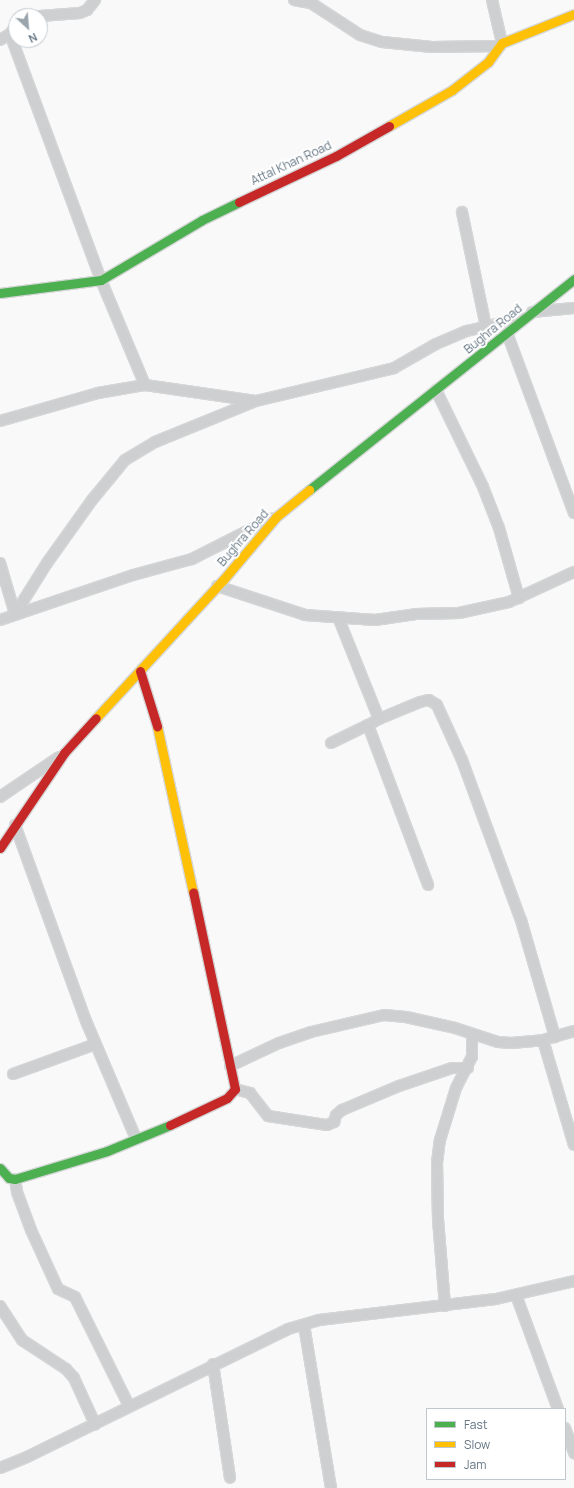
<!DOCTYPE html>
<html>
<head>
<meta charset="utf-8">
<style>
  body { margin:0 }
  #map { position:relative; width:574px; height:1488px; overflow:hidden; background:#f9f9f9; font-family:Manrope,sans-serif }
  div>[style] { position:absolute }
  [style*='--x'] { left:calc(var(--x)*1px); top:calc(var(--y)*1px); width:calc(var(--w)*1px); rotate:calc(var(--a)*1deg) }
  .roads { filter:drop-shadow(1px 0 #d5d6d7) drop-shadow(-1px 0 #d5d6d7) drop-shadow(0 1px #d5d6d7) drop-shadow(0 -1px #d5d6d7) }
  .street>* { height:10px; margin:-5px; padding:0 5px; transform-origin:5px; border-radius:5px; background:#cecfd0 }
  .fast>* { height:9px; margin:-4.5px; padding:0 4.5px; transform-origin:4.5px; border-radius:4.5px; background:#4caf50 }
  .slow>* { height:9px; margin:-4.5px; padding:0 4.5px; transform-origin:4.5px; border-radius:4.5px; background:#ffc107 }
  .jam>* { height:9px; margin:-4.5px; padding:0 4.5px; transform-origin:4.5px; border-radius:4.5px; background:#c62828 }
  span { translate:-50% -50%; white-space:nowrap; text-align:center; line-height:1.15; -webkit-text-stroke:4px #fff; paint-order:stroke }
  .street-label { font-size:12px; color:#657683 }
  .legend { position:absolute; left:426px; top:1408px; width:140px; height:72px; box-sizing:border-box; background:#fff; border:1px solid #c1c8cd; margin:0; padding:5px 7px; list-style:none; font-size:12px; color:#657683 }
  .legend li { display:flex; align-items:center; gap:8px; height:20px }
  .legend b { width:20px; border:1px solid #c1c8cd }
  .north { position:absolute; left:8px; top:8px; width:40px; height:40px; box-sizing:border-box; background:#fff; border:1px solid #c1c8cd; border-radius:50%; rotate:154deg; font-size:11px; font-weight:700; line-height:16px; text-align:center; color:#657683 }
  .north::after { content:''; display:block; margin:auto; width:14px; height:18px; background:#99a4ac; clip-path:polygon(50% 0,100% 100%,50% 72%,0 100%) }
</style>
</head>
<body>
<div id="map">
  <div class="roads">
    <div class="street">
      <div style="--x:294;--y:0;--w:17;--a:10"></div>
      <div style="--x:311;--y:3;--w:59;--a:33.1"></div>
      <div style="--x:360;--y:35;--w:23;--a:18"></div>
      <div style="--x:382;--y:42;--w:50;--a:5.7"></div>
      <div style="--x:432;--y:47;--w:68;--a:-0.8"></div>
      <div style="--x:492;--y:0;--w:44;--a:76.9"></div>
      <div style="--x:40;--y:16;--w:40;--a:-4.3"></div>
      <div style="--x:80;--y:13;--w:8;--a:-23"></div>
      <div style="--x:87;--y:10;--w:13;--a:-51"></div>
      <div style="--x:10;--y:34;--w:262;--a:69.7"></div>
      <div style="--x:101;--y:280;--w:114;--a:67.3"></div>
      <div style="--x:0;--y:40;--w:12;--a:-31"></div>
      <div style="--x:10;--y:34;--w:10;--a:-53"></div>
      <div style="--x:462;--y:212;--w:117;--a:78.2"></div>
      <div style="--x:532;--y:312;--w:42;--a:-5.4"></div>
      <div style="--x:507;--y:333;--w:192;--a:69.6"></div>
      <div style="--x:436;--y:390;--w:108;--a:64.1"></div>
      <div style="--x:483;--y:487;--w:44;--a:68.7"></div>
      <div style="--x:499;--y:528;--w:73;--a:74.1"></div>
      <div style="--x:0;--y:421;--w:102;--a:-15.9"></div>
      <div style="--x:98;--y:393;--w:48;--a:-9.7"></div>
      <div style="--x:145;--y:385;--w:112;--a:8.2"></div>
      <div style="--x:0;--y:563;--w:53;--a:73.6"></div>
      <div style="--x:217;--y:586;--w:93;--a:18.2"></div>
      <div style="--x:305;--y:615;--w:70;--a:4.1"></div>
      <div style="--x:375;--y:620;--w:41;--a:-8.3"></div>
      <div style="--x:416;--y:614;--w:43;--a:-1.3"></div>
      <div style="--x:459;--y:613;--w:51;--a:-12.4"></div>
      <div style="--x:509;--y:602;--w:72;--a:-24.8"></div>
      <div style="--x:15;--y:614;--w:60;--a:-57.9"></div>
      <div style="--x:47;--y:563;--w:77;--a:-54.5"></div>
      <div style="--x:92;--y:500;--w:52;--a:-50.5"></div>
      <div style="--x:125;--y:460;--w:35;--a:-31"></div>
      <div style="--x:155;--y:442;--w:109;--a:-22.1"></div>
      <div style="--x:256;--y:401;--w:142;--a:-13.4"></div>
      <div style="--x:394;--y:368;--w:48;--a:-29.7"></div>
      <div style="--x:436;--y:344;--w:34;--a:-23"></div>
      <div style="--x:467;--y:331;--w:57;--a:-13.3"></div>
      <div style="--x:338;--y:617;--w:110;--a:68.1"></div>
      <div style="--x:379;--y:719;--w:13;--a:151"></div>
      <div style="--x:368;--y:725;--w:171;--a:69.4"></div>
      <div style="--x:0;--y:620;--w:140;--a:-18.7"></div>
      <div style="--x:133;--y:575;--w:61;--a:-15.2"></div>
      <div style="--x:192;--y:559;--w:89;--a:-26.9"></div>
      <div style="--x:379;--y:719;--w:44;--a:-22.5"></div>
      <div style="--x:420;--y:702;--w:9;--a:-13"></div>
      <div style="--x:429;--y:700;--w:9;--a:32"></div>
      <div style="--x:437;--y:705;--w:60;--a:65.6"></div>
      <div style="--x:462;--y:760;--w:171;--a:69.8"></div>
      <div style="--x:521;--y:920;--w:122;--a:73.8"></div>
      <div style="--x:331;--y:743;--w:41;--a:-25.9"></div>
      <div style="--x:0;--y:797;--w:71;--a:-34.1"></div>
      <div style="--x:15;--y:825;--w:208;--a:70.1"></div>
      <div style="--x:86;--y:1021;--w:128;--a:67"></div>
      <div style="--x:543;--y:1040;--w:109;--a:73.6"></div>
      <div style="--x:230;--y:1066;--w:54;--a:-25.1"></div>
      <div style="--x:279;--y:1043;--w:34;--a:-19"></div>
      <div style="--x:311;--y:1032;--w:75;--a:-13.1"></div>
      <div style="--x:384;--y:1015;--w:22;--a:5"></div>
      <div style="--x:406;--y:1017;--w:50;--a:12.7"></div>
      <div style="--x:455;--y:1028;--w:45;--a:18"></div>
      <div style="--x:498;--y:1042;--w:13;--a:4"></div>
      <div style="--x:511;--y:1043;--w:32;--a:-5"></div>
      <div style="--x:543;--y:1040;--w:32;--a:-16"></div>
      <div style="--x:13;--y:1074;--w:88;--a:-19.9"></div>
      <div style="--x:235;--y:1089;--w:16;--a:15"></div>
      <div style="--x:250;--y:1093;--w:29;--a:52"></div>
      <div style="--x:268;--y:1116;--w:60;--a:8.7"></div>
      <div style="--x:327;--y:1125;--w:8;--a:-23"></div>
      <div style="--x:334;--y:1122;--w:7;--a:-74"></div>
      <div style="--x:336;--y:1115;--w:8;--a:-40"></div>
      <div style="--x:342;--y:1110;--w:62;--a:-22.8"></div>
      <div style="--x:399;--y:1086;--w:56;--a:-18.8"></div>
      <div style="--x:452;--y:1068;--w:16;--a:0"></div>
      <div style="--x:15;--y:1179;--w:13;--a:81"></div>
      <div style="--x:17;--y:1192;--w:40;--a:69.8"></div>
      <div style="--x:31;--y:1230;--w:65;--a:65.4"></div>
      <div style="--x:58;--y:1289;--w:19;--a:25"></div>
      <div style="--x:75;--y:1297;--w:122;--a:63.6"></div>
      <div style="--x:516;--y:1295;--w:121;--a:69.8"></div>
      <div style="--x:0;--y:1306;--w:40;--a:57.1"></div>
      <div style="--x:22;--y:1340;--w:53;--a:33.4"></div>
      <div style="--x:66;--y:1369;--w:12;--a:48"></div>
      <div style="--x:74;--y:1378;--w:51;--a:65.5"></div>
      <div style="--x:445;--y:1306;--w:87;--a:-94.6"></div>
      <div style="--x:438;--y:1219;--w:56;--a:-91"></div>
      <div style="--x:437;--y:1163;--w:23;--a:-83"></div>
      <div style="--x:440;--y:1140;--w:54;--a:-72.9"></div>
      <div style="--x:456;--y:1088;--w:35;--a:-63"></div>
      <div style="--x:472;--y:1057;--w:21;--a:-90"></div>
      <div style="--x:304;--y:1325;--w:165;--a:80.6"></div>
      <div style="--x:213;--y:1364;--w:115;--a:81.5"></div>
      <div style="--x:565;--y:1428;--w:27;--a:70"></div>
      <div style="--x:0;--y:1468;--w:29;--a:-22"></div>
      <div style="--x:27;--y:1457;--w:291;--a:-26.1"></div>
      <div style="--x:288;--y:1329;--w:32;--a:-16"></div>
      <div style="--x:319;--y:1320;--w:178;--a:-6.8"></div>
      <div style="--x:496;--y:1299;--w:80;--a:-13"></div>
    </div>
    <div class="fast">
      <div style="--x:0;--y:293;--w:102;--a:-7.3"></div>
      <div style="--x:101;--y:280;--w:117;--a:-30.7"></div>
      <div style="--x:202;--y:220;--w:41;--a:-25.9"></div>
      <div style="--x:309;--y:490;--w:339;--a:-38.5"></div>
      <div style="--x:0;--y:1168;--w:13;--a:48"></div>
      <div style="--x:9;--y:1178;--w:6;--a:9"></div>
      <div style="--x:15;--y:1179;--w:96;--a:-16.9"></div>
      <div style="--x:107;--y:1151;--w:68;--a:-22.4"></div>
    </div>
    <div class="slow">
      <div style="--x:389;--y:126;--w:73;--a:-29.7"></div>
      <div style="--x:452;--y:90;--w:46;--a:-37.9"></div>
      <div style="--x:488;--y:62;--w:24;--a:-54"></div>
      <div style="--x:502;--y:43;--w:78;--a:-21.9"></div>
      <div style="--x:96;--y:718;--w:188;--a:-47.4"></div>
      <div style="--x:223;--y:580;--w:82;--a:-49.9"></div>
      <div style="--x:276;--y:517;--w:43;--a:-39.3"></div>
      <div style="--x:157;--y:726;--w:170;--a:77.8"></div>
    </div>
    <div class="jam">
      <div style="--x:239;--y:202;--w:107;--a:-25.4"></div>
      <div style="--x:336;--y:156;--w:61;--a:-29.5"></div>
      <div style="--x:140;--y:671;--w:58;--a:72.8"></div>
      <div style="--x:0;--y:848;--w:115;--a:-56"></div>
      <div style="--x:64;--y:753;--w:47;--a:-47.6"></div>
      <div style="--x:170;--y:1125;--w:63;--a:-25.3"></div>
      <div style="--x:227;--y:1098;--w:12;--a:-48"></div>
      <div style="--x:235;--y:1089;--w:201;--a:-102"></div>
    </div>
  </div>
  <div class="street-label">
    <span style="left:291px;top:163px;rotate:-25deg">Attal Khan Road</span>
    <span style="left:493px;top:329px;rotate:-39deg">Bughra Road</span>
    <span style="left:243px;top:538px;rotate:-49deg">Bughra Road</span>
  </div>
  <ul class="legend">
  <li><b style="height:5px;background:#4caf50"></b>Fast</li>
  <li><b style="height:5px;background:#ffc107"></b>Slow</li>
  <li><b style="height:5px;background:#c62828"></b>Jam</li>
  </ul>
  <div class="north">N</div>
</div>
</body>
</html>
